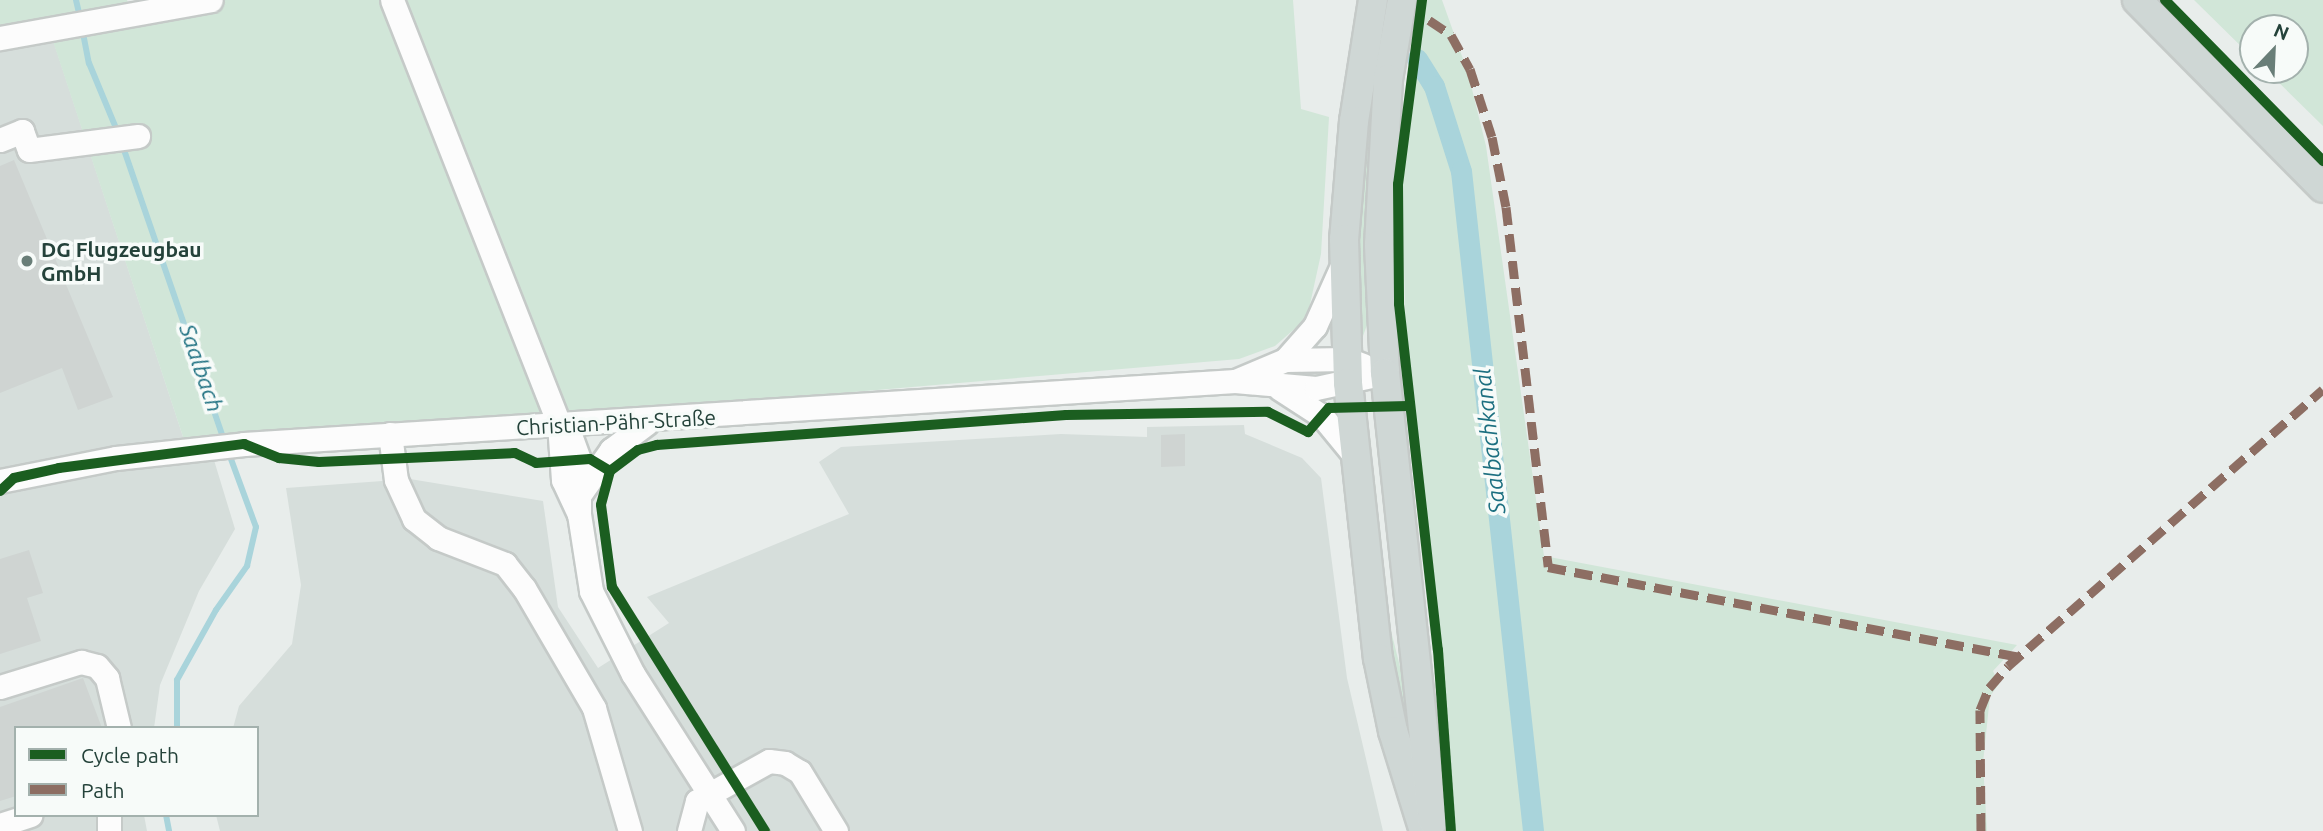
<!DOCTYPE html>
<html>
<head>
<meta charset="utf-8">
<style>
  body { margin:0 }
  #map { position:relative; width:2323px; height:831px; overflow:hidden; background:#e8edeb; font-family:Ubuntu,sans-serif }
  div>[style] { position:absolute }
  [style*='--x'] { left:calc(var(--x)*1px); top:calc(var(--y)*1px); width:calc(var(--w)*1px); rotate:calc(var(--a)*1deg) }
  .built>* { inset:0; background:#d6dedb }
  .green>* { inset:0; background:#d1e6d8 }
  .stream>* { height:6px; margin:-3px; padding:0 3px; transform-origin:3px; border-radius:3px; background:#a9d4db }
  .canal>* { height:21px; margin:-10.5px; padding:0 10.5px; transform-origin:10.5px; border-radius:10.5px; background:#a9d4db }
  .building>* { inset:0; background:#cfd4d2 }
  .roads { filter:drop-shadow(2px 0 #c5cac8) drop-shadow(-2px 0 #c5cac8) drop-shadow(0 2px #c5cac8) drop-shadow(0 -2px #c5cac8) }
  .minor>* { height:23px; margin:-11.5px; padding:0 11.5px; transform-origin:11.5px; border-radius:11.5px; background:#fcfcfc }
  .major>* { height:28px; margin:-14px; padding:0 14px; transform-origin:14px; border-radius:14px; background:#cfd7d5 }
  .quiet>* { height:9px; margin-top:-4.5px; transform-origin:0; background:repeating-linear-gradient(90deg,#8d6e63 0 18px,transparent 0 27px) }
  .cycleway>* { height:10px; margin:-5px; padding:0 5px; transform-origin:5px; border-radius:5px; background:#1b5e20 }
  .dots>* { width:19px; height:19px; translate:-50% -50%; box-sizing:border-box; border:4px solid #f7fbf9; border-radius:50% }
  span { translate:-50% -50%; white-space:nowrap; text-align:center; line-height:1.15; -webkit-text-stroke:7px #f7fbf9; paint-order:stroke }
  .poi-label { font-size:21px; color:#24423a; font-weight:700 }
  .left { translate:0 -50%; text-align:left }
  .street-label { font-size:21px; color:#24423a }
  .water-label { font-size:23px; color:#1c6f80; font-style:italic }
  .legend { position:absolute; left:14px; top:726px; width:245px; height:91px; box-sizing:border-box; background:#f7fbf9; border:2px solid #a3b1ad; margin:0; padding:9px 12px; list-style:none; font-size:21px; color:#24423a }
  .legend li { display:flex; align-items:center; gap:14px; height:35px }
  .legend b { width:35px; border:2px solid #a3b1ad }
  .north { position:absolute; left:2239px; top:14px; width:70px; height:70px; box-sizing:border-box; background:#f7fbf9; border:2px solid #a3b1ad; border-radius:50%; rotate:23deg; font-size:19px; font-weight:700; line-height:28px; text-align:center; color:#24423a }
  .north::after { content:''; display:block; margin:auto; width:24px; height:32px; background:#697e78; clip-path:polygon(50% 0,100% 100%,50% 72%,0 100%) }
</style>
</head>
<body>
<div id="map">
  <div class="built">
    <div style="clip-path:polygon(51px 34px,187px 449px,210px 447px,235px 529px,199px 591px,160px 685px,154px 728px,16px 728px,16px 815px,144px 815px,147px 831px,0 831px,0 44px)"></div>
    <div style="clip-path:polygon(1244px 425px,1245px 434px,1302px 458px,1321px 478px,1347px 678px,1383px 831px,220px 831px,216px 815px,257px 815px,257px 728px,233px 728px,239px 706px,292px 644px,301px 585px,286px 488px,410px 479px,543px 501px,558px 607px,598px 668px,669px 623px,647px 597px,849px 514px,819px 462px,841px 447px,1061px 434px,1147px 437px,1147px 427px)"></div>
  </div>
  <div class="green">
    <div style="clip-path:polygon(0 0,127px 0,130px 7px,0 29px)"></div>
    <div style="clip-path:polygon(211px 0,1293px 0,1301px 109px,1329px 117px,1321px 254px,1307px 318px,1275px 346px,1239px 359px,187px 449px,49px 29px)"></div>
    <div style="clip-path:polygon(1424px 0,1442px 0,1468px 73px,1486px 146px,1544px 556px,2017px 645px,1993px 671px,1999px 684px,1990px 696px,1983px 763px,1987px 831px,1454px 831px,1449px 734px,1406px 345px,1402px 182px)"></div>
    <div style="clip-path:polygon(2194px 0,2323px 0,2323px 126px,2266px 70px,2295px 70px,2295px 28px,2253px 28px,2253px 58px)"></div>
    <div style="clip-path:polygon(1375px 63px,1367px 325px,1359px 347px,1356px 255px)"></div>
    <div style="clip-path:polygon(1362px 418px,1366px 418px,1391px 631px,1412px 714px,1420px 775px,1395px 692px)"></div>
  </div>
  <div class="stream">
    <div style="--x:76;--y:0;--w:18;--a:77"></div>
    <div style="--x:82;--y:28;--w:36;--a:79"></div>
    <div style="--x:89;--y:63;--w:76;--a:67.5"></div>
    <div style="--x:122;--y:144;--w:314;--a:71"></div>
    <div style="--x:177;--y:728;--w:48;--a:-90"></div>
    <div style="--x:177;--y:680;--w:80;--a:-60.9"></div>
    <div style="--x:216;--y:610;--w:54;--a:-54.8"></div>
    <div style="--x:247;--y:566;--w:40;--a:-77"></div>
    <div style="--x:256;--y:527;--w:81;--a:-110.2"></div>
    <div style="--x:166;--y:815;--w:16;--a:79"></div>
  </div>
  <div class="canal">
    <div style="--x:1417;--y:59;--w:32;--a:58"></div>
    <div style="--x:1434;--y:86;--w:89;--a:72.4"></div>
    <div style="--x:1461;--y:171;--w:664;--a:83.77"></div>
  </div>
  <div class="building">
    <div style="clip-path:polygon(14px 160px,113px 397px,78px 410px,62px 368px,0 393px,0 166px)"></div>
    <div style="clip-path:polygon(1185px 434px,1185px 466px,1161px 467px,1161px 435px)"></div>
    <div style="clip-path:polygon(29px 550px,43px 593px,27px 598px,41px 641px,0 654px,0 559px)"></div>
    <div style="clip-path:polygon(83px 678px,102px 728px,16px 728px,16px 796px,0 801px,0 707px)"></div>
  </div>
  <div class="roads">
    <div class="minor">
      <div style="--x:392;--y:0;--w:456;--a:68.5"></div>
      <div style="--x:559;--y:424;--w:56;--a:85.9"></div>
      <div style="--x:563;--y:480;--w:38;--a:65"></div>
      <div style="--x:0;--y:38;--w:214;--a:-10.2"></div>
      <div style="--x:0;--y:140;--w:24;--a:-22"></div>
      <div style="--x:22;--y:131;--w:20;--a:70"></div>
      <div style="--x:29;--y:150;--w:110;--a:-7.3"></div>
      <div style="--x:1285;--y:360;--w:45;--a:-48.6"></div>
      <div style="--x:1315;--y:326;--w:64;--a:-65.9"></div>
      <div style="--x:1235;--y:381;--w:54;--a:-22.8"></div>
      <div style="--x:1285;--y:360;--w:62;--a:-0.9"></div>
      <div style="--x:1347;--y:359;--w:17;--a:21"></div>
      <div style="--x:1279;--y:388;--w:51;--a:33.1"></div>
      <div style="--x:1322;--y:416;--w:52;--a:50.5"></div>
      <div style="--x:559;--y:424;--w:13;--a:39"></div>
      <div style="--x:569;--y:432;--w:30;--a:70"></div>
      <div style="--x:579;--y:460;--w:54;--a:90"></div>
      <div style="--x:579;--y:514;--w:78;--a:81.1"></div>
      <div style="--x:591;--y:591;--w:93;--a:63.2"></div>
      <div style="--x:633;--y:674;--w:186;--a:57.5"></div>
      <div style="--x:390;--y:434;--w:46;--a:82.6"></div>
      <div style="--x:396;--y:480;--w:43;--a:65.2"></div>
      <div style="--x:414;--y:519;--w:31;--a:38"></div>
      <div style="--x:438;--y:538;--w:72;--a:21.2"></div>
      <div style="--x:505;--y:564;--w:31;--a:52"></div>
      <div style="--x:524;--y:588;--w:139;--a:59.7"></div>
      <div style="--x:594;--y:708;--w:128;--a:73.7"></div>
      <div style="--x:0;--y:481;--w:118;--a:-11.2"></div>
      <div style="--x:116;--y:458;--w:129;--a:-6.2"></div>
      <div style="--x:244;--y:444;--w:993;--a:-3.64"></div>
      <div style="--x:1235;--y:381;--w:81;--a:4.9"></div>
      <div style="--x:1316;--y:388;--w:71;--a:-12.3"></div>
      <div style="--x:580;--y:494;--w:54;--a:-54.8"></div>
      <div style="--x:611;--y:450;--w:45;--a:-36.9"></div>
      <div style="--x:0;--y:687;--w:85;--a:-17.2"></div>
      <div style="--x:81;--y:662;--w:16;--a:14"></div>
      <div style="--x:97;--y:666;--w:16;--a:50"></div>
      <div style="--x:107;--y:678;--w:51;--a:76.5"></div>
      <div style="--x:109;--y:815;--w:16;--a:90"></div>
      <div style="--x:0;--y:825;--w:32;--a:-18"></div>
      <div style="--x:689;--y:831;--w:31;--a:-75"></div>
      <div style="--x:697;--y:801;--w:82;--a:-29.1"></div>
      <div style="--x:769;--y:761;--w:16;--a:7"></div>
      <div style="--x:785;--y:763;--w:17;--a:31"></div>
      <div style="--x:800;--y:772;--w:69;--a:58.6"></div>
    </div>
    <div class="major">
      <div style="--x:1373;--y:0;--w:122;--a:98.9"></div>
      <div style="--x:1354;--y:121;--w:118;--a:94.8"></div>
      <div style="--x:1344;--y:239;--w:144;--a:88.4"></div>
      <div style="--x:1348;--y:383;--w:277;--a:83.8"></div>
      <div style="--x:1378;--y:658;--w:75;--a:78.4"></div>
      <div style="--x:1393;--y:731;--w:105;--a:72.8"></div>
      <div style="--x:1402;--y:0;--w:80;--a:100"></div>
      <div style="--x:1388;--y:79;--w:166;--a:93.1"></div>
      <div style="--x:1379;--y:245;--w:128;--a:87.3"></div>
      <div style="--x:1385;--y:373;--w:451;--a:83.9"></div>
      <div style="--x:2137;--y:0;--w:264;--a:45.3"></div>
    </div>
  </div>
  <div class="quiet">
    <div style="--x:1429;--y:20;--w:27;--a:34"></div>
    <div style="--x:1451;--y:35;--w:39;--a:61"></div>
    <div style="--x:1470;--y:69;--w:71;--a:72.1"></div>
    <div style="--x:1492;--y:137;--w:71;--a:78.7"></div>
    <div style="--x:1506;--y:207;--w:362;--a:83.3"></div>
    <div style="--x:1548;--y:567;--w:479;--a:10.8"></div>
    <div style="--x:1981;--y:831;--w:121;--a:-90.5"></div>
    <div style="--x:1980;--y:710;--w:24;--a:-68"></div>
    <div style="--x:1989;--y:688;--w:29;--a:-49"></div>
    <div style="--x:2008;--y:666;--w:419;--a:-41.3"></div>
  </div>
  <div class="cycleway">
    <div style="--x:1422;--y:0;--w:186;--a:97.4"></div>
    <div style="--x:1398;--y:184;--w:120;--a:89.5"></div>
    <div style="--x:1399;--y:304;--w:348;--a:83.6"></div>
    <div style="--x:1438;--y:650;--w:181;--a:85.9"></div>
    <div style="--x:2165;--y:0;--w:226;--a:45.5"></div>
    <div style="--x:610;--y:471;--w:35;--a:105"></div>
    <div style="--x:601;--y:505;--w:83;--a:82.4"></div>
    <div style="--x:612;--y:587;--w:288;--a:57.9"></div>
    <div style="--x:0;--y:491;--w:19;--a:-43"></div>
    <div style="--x:14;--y:478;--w:46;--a:-12.5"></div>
    <div style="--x:59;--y:468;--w:187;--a:-7.4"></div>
    <div style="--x:244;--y:444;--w:38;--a:22"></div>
    <div style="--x:279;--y:458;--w:40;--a:5.7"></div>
    <div style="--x:319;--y:462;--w:196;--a:-2.6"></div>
    <div style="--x:515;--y:453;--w:23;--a:25"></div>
    <div style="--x:536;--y:463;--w:54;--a:-4.2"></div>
    <div style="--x:590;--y:459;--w:23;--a:31"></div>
    <div style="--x:610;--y:471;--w:35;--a:-37"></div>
    <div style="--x:638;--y:450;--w:20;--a:-15"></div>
    <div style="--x:657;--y:445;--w:410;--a:-4.2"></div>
    <div style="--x:1066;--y:415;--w:202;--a:-0.9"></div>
    <div style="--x:1268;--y:412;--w:45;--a:26.6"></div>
    <div style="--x:1308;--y:432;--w:32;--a:-49"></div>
    <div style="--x:1329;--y:408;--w:79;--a:-1.5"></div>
  </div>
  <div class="dots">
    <div style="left:27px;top:261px;background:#697e78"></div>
  </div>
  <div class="poi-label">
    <span class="left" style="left:41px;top:261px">DG Flugzeugbau<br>GmbH</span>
  </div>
  <div class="street-label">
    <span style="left:616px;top:422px;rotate:-3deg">Christian-Pähr-Straße</span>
  </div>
  <div class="water-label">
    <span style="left:201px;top:368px;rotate:71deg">Saalbach</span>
    <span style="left:1490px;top:441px;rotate:-96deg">Saalbachkanal</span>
  </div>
  <ul class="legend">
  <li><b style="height:9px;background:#1b5e20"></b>Cycle path</li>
  <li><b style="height:9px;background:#8d6e63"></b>Path</li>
  </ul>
  <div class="north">N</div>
</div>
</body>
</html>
